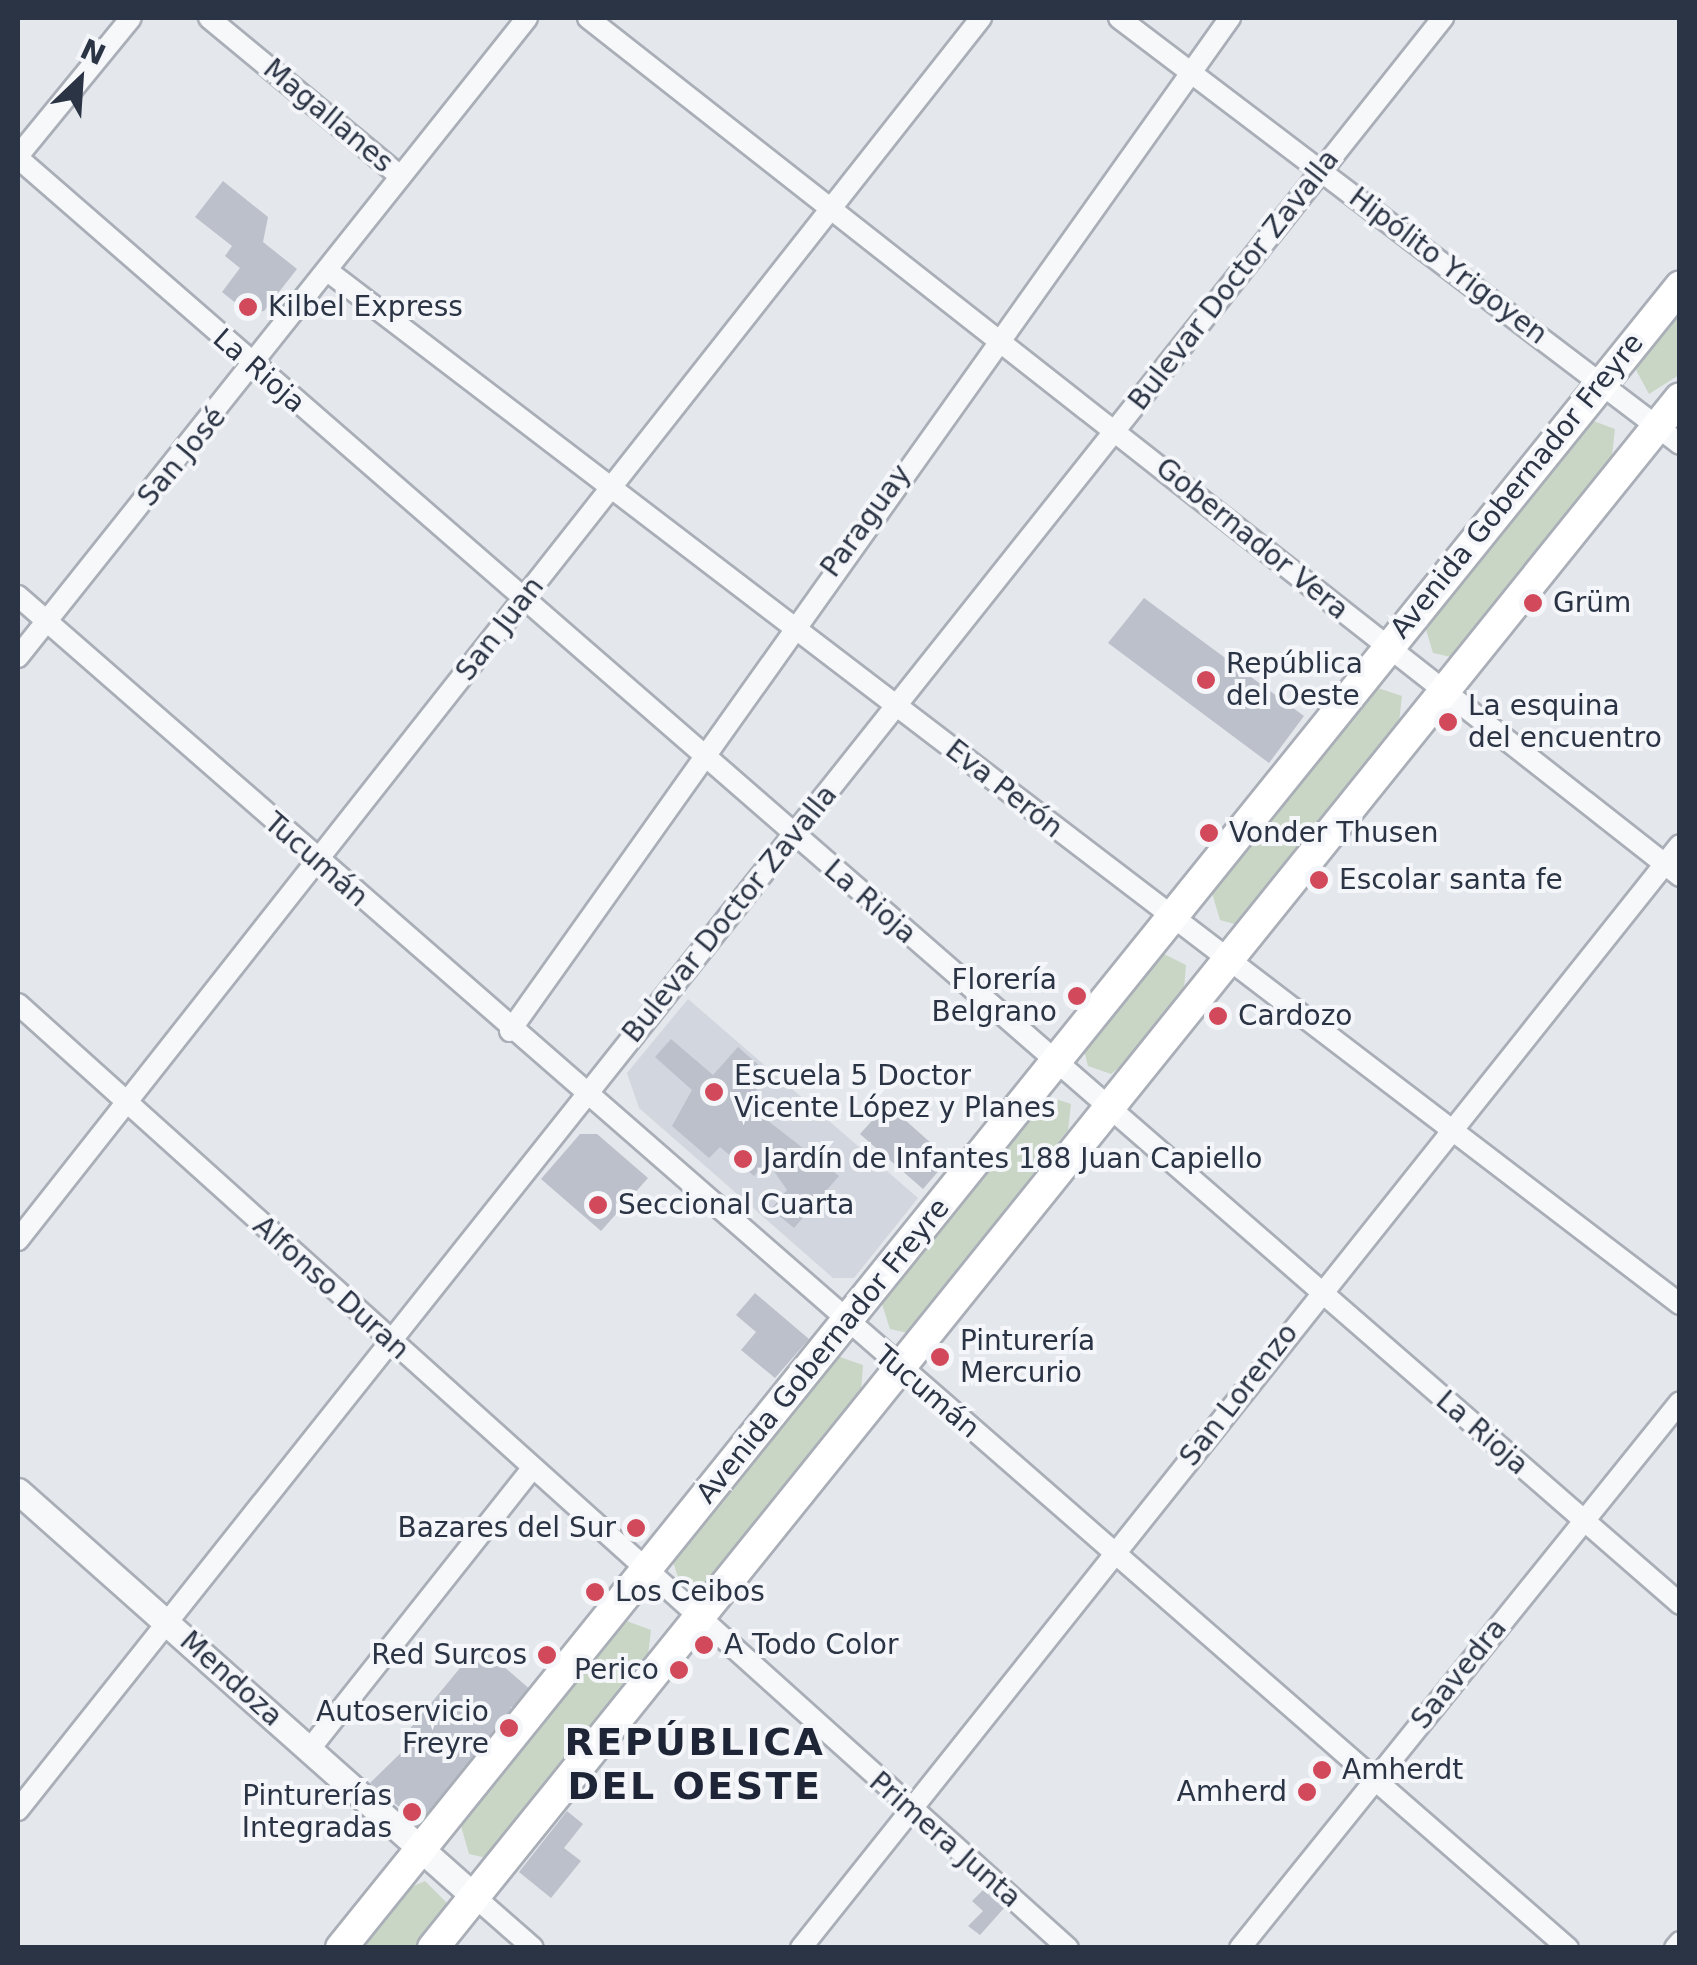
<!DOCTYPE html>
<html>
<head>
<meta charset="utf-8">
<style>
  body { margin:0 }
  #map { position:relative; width:1697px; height:1965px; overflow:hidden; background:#e4e7ec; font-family:"DejaVu Sans",sans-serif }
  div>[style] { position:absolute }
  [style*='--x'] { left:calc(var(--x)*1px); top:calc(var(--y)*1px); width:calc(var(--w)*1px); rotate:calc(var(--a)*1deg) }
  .built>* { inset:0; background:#d2d6de }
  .green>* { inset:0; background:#c9d6c5 }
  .building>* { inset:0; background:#bbc0ca }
  .roads { filter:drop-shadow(2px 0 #a9aeb7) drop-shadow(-2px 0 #a9aeb7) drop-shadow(0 2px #a9aeb7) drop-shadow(0 -2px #a9aeb7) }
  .minor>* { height:20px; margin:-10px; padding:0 10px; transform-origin:10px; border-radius:10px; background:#f7f8fa }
  .tertiary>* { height:25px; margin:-12.5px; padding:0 12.5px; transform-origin:12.5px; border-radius:12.5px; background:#f7f8fa }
  .secondary>* { height:30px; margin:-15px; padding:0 15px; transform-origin:15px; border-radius:15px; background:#fff }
  .dots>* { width:28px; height:28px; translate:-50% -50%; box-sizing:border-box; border:5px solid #f4f6f9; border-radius:50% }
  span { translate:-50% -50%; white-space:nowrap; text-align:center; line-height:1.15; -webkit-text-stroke:8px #f4f6f9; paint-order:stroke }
  .street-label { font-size:28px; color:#2b3445 }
  .poi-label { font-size:28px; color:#2b3445 }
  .left { translate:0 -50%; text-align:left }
  .right { translate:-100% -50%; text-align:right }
  .district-label { font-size:38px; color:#1d2536; font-weight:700; letter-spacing:2.5px }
  .frame { position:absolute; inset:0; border:20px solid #2b3445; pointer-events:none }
  .north { position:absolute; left:30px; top:30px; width:100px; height:100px; -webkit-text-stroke:8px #f4f6f9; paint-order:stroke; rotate:25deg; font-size:28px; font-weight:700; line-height:40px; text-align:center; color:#2b3445 }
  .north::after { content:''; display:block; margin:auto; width:35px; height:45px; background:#2b3445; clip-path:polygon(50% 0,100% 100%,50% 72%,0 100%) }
</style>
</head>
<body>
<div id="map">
  <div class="built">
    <div style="clip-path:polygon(688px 999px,918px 1198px,854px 1278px,833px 1278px,639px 1108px,627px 1073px)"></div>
  </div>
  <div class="green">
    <div style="clip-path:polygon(1679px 310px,1679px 375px,1649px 394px,1636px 370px)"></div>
    <div style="clip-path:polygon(1588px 419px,1615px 429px,1612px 455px,1451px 657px,1433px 653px,1425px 626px)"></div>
    <div style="clip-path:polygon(1375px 687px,1402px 696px,1399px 722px,1238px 925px,1220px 920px,1212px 893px)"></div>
    <div style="clip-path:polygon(1164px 954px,1186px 965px,1184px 989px,1120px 1067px,1111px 1074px,1088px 1066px,1083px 1046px)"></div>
    <div style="clip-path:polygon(1044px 1095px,1071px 1104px,1068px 1130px,908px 1333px,890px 1329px,881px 1301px)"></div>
    <div style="clip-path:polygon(837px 1356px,863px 1365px,861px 1391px,700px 1594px,682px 1589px,673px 1562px)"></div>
    <div style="clip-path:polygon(624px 1620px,651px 1630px,648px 1655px,487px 1858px,469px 1854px,461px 1826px)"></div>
    <div style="clip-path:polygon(425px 1881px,448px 1904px,419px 1947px,358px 1948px,404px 1890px)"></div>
  </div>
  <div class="building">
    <div style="clip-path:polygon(223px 181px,268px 217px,263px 242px,297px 269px,264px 311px,248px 313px,222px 292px,240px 268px,225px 256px,232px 246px,195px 217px)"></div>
    <div style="clip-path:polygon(1144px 598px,1304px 716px,1269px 763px,1108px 643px)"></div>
    <div style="clip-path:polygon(671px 1039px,713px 1075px,738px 1047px,770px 1075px,745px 1103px,839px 1176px,794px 1228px,771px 1209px,787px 1190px,767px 1161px,754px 1176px,720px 1147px,709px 1158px,672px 1126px,692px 1090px,655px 1057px)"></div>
    <div style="clip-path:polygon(887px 1104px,949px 1159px,923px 1189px,860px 1134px)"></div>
    <div style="clip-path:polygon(580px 1134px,597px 1134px,648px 1178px,601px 1231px,541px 1179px)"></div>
    <div style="clip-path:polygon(755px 1293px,809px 1339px,775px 1378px,741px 1350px,756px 1332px,736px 1315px)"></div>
    <div style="clip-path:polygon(479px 1645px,532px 1691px,525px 1709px,510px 1707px,517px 1713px,437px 1817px,414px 1819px,370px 1783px,413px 1741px,408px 1731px)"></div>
    <div style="clip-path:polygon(567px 1811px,583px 1824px,564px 1848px,581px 1861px,551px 1898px,519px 1872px)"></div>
    <div style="clip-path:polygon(983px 1890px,1005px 1907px,980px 1935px,968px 1926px,983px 1911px,972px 1901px)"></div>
  </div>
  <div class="roads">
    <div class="minor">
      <div style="--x:209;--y:18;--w:248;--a:39.6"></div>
      <div style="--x:588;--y:18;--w:1389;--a:38.16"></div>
      <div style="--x:1119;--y:18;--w:704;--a:37.21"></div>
      <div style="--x:18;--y:156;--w:178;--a:-50.7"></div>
      <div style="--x:18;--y:158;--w:2203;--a:41.02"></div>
      <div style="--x:329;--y:272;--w:1700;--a:37.38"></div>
      <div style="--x:18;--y:596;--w:2057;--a:41.1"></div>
      <div style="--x:18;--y:657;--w:817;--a:-51.46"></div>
      <div style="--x:18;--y:1004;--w:1412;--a:41.96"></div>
      <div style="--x:510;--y:1031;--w:1243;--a:-54.6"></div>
      <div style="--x:18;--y:1240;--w:1556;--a:-51.76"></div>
      <div style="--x:309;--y:1750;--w:359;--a:-51.6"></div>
      <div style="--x:18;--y:1810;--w:2290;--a:-51.51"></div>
      <div style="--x:475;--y:1897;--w:77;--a:41.3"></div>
      <div style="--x:801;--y:1948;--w:1410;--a:-51.45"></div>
      <div style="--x:1240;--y:1948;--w:701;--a:-51.14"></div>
      <div style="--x:1675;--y:1948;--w:8;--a:-50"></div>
    </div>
    <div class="tertiary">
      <div style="--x:18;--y:1491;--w:611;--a:41.62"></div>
    </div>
    <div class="secondary">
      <div style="--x:341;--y:1948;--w:2134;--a:-51.13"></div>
      <div style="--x:433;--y:1948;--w:1989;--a:-51.18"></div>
    </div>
  </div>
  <div class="dots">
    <div style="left:248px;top:307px;background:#d1495b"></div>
    <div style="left:1533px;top:603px;background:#d1495b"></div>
    <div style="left:1206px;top:680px;background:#d1495b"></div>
    <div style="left:1448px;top:722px;background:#d1495b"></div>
    <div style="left:1209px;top:833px;background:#d1495b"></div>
    <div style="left:1319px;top:880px;background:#d1495b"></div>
    <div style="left:1077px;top:996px;background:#d1495b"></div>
    <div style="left:1218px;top:1016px;background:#d1495b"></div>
    <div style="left:714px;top:1092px;background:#d1495b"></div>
    <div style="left:743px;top:1159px;background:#d1495b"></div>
    <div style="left:598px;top:1205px;background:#d1495b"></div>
    <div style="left:940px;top:1357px;background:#d1495b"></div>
    <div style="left:636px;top:1528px;background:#d1495b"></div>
    <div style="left:595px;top:1592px;background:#d1495b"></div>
    <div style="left:704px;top:1645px;background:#d1495b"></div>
    <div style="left:547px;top:1655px;background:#d1495b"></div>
    <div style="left:679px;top:1670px;background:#d1495b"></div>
    <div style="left:509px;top:1728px;background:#d1495b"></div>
    <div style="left:1322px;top:1770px;background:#d1495b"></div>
    <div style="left:1307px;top:1792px;background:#d1495b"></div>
    <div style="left:412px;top:1812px;background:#d1495b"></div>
  </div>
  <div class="street-label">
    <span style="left:328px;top:116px;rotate:40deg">Magallanes</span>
    <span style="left:1448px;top:266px;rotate:37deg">Hipólito Yrigoyen</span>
    <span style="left:1234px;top:280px;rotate:-52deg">Bulevar Doctor Zavalla</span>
    <span style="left:259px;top:371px;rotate:41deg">La Rioja</span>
    <span style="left:182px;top:457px;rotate:-50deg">San José</span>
    <span style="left:1517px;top:486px;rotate:-51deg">Avenida Gobernador Freyre</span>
    <span style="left:866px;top:521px;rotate:-54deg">Paraguay</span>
    <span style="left:1252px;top:539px;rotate:39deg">Gobernador Vera</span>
    <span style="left:500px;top:629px;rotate:-52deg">San Juan</span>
    <span style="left:1004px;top:789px;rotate:38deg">Eva Perón</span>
    <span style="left:316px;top:860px;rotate:41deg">Tucumán</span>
    <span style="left:870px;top:902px;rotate:41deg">La Rioja</span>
    <span style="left:730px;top:914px;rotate:-51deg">Bulevar Doctor Zavalla</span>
    <span style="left:331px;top:1288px;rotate:42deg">Alfonso Duran</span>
    <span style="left:823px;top:1351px;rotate:-51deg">Avenida Gobernador Freyre</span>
    <span style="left:927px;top:1392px;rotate:40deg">Tucumán</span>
    <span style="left:1239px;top:1395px;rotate:-52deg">San Lorenzo</span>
    <span style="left:1482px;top:1433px;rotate:41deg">La Rioja</span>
    <span style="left:1459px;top:1674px;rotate:-51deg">Saavedra</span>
    <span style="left:231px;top:1679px;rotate:42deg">Mendoza</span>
    <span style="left:945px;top:1840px;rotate:41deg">Primera Junta</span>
  </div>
  <div class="poi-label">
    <span class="left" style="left:268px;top:307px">Kilbel Express</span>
    <span class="left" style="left:1553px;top:603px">Grüm</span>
    <span class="left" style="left:1226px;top:680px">República<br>del Oeste</span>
    <span class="left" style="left:1468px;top:722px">La esquina<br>del encuentro</span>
    <span class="left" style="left:1229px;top:833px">Vonder Thusen</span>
    <span class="left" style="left:1339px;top:880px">Escolar santa fe</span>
    <span class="right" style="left:1057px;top:996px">Florería<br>Belgrano</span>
    <span class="left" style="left:1238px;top:1016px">Cardozo</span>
    <span class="left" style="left:734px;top:1092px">Escuela 5 Doctor<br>Vicente López y Planes</span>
    <span class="left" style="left:763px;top:1159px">Jardín de Infantes 188 Juan Capiello</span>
    <span class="left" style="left:618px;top:1205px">Seccional Cuarta</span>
    <span class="left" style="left:960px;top:1357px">Pinturería<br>Mercurio</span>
    <span class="right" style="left:616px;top:1528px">Bazares del Sur</span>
    <span class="left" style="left:615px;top:1592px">Los Ceibos</span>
    <span class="left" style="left:724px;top:1645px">A Todo Color</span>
    <span class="right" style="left:527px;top:1655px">Red Surcos</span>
    <span class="right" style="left:659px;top:1670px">Perico</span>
    <span class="right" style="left:489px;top:1728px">Autoservicio<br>Freyre</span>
    <span class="left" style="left:1342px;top:1770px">Amherdt</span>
    <span class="right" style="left:1287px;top:1792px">Amherd</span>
    <span class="right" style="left:392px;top:1812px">Pinturerías<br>Integradas</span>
  </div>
  <div class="district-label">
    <span style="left:695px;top:1765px">REPÚBLICA<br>DEL OESTE</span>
  </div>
  <div class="frame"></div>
  <div class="north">N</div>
</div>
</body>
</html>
